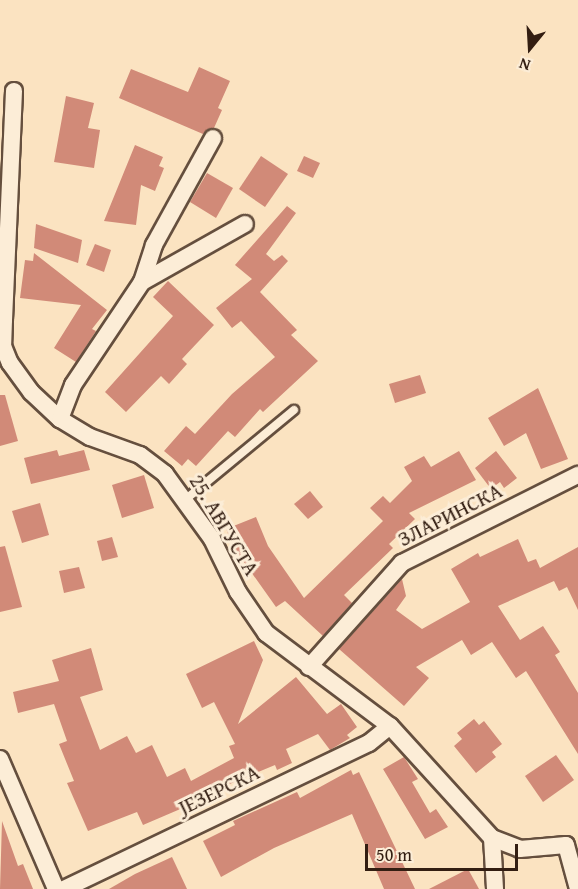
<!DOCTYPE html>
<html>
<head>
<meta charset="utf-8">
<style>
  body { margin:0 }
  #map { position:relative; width:578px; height:889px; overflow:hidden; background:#fbe3c1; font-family:"Gentium Book Plus",serif }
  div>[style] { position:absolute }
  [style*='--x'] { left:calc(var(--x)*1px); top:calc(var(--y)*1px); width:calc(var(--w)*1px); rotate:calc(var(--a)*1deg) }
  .building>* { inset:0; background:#d18a78 }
  .roads { filter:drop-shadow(2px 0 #654f3e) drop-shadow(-2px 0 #654f3e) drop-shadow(0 2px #654f3e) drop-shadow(0 -2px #654f3e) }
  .lane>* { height:8px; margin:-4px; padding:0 4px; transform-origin:4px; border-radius:4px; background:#fcedd7 }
  .street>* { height:16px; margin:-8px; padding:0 8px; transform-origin:8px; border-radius:8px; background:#fcedd7 }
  span { translate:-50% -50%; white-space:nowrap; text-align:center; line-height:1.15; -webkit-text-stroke:6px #fcedd7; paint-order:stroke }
  .street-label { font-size:21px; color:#331e12 }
  .north { position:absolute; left:500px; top:18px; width:60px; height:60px; -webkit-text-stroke:4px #fcedd7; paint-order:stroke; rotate:198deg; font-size:16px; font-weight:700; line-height:24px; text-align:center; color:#331e12 }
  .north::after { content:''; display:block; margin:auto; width:21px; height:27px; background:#331e12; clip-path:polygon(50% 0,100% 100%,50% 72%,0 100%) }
  .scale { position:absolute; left:365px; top:844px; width:153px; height:27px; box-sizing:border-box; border:3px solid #331e12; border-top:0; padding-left:8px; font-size:18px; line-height:21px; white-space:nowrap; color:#331e12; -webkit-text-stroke:4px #fcedd7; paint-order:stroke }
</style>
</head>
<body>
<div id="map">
  <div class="building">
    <div style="clip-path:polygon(199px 67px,230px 81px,218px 108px,222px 110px,214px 128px,203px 134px,119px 98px,131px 69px,188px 92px)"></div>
    <div style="clip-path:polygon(66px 96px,94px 103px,88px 128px,100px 130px,94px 168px,54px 162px)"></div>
    <div style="clip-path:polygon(135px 145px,163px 157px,159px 166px,164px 168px,155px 191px,141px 185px,136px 225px,104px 221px)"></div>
    <div style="clip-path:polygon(261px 156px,288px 174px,265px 207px,239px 189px)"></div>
    <div style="clip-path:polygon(304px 156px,320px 163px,313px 178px,297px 171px)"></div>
    <div style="clip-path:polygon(207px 173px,233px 188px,216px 218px,190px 202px)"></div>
    <div style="clip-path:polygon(287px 206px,296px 213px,266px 254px,274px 261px,282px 255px,288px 261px,260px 292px,297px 330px,291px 335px,318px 361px,263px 412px,260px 409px,235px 437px,228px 431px,196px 466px,188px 459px,182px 466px,164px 451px,186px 426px,195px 434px,232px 394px,275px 357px,241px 321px,232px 328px,216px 308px,252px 279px,235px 265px)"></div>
    <div style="clip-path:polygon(36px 224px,82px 240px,78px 263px,34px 248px)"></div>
    <div style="clip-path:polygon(95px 244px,111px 250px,104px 272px,86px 265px)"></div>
    <div style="clip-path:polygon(34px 253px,107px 310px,92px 329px,96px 331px,76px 362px,54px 348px,81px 305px,20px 298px,25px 260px,33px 261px)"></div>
    <div style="clip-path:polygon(168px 281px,214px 325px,182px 359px,187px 364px,169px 384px,161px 376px,126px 412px,105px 392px,173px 316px,153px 297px)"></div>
    <div style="clip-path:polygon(420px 375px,426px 393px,395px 403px,389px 384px)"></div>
    <div style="clip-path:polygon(538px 388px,568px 459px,541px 469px,526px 433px,504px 446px,488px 418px)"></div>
    <div style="clip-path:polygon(0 395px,5px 395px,18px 441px,0 446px)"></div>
    <div style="clip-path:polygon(57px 450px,59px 456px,84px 450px,90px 470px,31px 484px,24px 458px)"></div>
    <div style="clip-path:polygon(459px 451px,476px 480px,409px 513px,415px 519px,389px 544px,393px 548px,344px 595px,352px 603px,323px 636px,285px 601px,276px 607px,234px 548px,226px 529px,256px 517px,268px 546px,304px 598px,383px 521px,370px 508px,383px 496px,390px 503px,412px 481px,404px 467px,424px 456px,431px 467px)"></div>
    <div style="clip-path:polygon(496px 451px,517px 478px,504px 488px,500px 482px,491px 489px,475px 468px)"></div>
    <div style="clip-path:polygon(144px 475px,154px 508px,122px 518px,112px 485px)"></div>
    <div style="clip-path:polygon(310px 491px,323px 507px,308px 519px,294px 504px)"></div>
    <div style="clip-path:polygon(40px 503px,49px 535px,22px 543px,12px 511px)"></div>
    <div style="clip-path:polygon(112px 537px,118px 557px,102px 561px,97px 541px)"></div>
    <div style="clip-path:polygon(518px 539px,528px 562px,536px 559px,540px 568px,578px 547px,578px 610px,567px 587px,559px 591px,554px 581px,498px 606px,520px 640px,543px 626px,560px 652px,555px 655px,578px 693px,578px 754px,526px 671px,516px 678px,492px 642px,471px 655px,462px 640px,416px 667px,429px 678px,404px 706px,339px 649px,402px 579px,406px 596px,396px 610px,422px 629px,470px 602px,451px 569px,478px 553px,480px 557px)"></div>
    <div style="clip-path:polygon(5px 546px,22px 607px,0 612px,0 547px)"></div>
    <div style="clip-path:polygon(79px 567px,85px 588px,64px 593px,59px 571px)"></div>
    <div style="clip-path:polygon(254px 641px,263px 660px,238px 724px,296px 677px,327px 714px,341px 704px,357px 727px,347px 735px,350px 738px,330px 750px,318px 734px,286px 749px,292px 763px,277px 770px,275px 765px,225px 786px,227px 790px,208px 801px,206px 798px,143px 825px,137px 812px,88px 831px,67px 783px,74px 781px,59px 744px,67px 741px,54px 704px,18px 713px,13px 692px,59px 681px,52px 660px,91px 648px,103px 690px,80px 697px,100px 750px,127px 736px,136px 753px,152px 745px,167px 777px,185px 768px,191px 781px,234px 758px,229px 746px,235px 744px,214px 702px,202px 708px,186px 674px)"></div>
    <div style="clip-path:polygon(474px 719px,479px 725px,484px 721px,502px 744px,492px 752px,496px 757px,476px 773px,454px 746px,462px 739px,457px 733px)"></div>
    <div style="clip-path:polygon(556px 755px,574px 780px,543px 802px,525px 776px)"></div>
    <div style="clip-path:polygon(404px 757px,418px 779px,412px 782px,430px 813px,436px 809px,448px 827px,425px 839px,383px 769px)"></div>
    <div style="clip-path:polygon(351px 770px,353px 775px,359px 772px,415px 889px,384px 889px,352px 814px,274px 848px,221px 877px,203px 841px,235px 825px,233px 821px,297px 792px,300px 798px)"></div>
    <div style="clip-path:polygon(2px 821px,18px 866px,23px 864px,33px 889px,0 889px)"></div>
    <div style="clip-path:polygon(172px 857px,187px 889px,109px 889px,135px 874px)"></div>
    <div style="clip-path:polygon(468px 869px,479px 889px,429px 889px)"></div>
  </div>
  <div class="roads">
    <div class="lane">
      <div style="--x:186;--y:499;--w:140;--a:-39.5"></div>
    </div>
    <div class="street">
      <div style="--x:14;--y:91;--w:229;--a:92.5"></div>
      <div style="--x:4;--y:320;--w:26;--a:92"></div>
      <div style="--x:3;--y:346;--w:18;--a:68"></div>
      <div style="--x:10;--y:363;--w:36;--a:54"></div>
      <div style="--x:31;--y:392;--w:40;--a:43"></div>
      <div style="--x:60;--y:419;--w:35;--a:31"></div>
      <div style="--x:90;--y:437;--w:53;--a:19.8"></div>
      <div style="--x:140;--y:455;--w:31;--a:37"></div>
      <div style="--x:165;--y:474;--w:80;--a:54.1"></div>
      <div style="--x:212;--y:539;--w:59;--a:63.9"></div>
      <div style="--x:238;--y:592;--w:50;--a:55.7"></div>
      <div style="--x:266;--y:633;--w:155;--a:36.9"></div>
      <div style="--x:390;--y:726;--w:151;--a:47.7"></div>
      <div style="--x:492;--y:838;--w:30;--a:21"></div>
      <div style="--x:520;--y:849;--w:46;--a:-5"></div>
      <div style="--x:566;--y:845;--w:46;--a:74.7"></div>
      <div style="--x:142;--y:282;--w:118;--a:-29.4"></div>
      <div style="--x:60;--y:419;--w:36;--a:-69"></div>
      <div style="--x:73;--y:385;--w:124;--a:-56.2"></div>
      <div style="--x:142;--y:282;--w:39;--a:-72"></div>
      <div style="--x:154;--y:245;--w:122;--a:-61.1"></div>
      <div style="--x:309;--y:667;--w:140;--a:-48.2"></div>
      <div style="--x:402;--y:563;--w:197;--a:-26.6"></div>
      <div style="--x:0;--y:759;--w:142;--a:66.7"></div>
      <div style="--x:492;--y:838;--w:51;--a:86.6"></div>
      <div style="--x:64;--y:889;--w:338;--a:-25.6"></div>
      <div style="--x:369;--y:743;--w:27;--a:-39"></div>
    </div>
  </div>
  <div class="street-label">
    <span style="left:450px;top:515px;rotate:-27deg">ЗЛАРИНСКА</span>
    <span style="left:224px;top:525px;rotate:59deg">25. АВГУСТА</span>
    <span style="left:219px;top:790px;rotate:-26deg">ЈЕЗЕРСКА</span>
  </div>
  <div class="north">N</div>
  <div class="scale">50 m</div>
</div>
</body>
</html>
